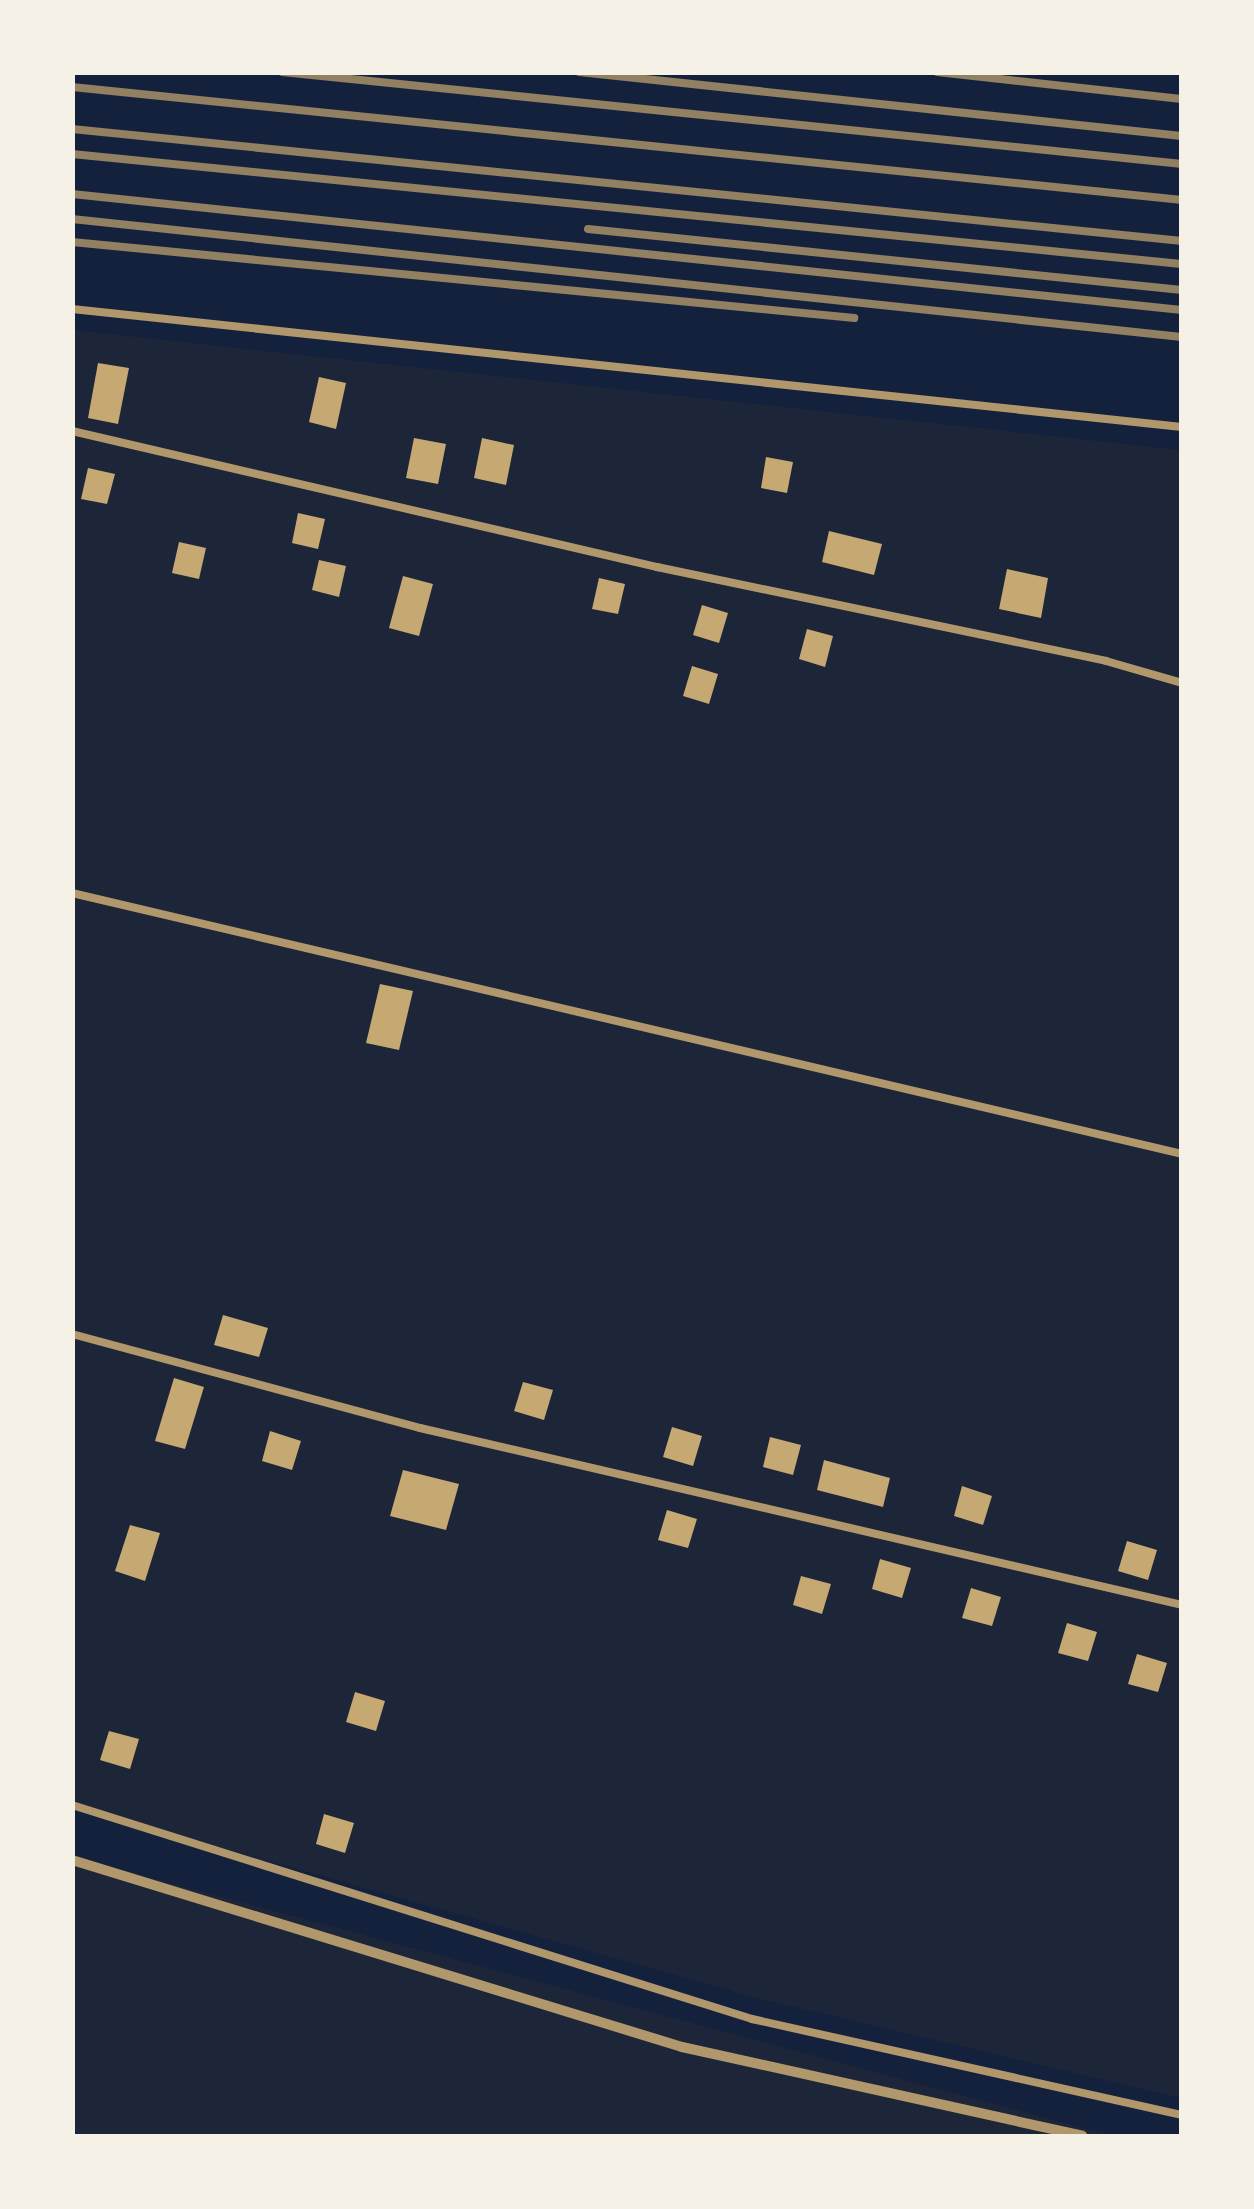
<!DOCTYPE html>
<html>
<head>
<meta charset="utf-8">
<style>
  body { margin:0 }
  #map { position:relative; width:1254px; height:2209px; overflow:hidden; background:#14213d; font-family:Bitter,serif }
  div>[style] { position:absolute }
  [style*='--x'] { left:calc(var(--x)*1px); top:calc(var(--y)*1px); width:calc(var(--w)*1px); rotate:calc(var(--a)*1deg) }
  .green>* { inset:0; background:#1d2539 }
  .building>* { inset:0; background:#c6a872 }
  .service>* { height:8px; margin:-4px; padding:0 4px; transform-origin:4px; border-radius:4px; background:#b1986c }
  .minor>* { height:10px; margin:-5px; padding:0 5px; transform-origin:5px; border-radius:5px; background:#b1986c }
  .rail>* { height:8px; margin:-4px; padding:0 4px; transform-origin:4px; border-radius:4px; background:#918062 }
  span { translate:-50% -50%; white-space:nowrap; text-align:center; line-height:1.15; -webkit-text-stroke:9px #f6f1e7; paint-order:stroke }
  .frame { position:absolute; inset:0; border:75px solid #f6f1e7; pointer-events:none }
</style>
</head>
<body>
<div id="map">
  <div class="green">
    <div style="clip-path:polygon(72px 330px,1181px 450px,1181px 2098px,757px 1998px,73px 1806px)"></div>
    <div style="clip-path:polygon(73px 1857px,1113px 2136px,73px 2136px)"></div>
  </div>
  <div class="building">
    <div style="clip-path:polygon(98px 363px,129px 368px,118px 424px,88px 418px)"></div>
    <div style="clip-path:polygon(319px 377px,346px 383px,336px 429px,309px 422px)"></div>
    <div style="clip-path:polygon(414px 438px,446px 444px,438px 484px,406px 478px)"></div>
    <div style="clip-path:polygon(482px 438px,514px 445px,506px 485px,474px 478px)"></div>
    <div style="clip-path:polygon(766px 457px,793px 462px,787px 493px,761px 488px)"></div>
    <div style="clip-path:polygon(88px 468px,115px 474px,107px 504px,81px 499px)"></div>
    <div style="clip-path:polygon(298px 513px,325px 519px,318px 549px,292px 543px)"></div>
    <div style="clip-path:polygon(829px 531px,882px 544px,874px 575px,822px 562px)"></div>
    <div style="clip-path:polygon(179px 542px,206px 548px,199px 579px,172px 573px)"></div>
    <div style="clip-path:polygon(319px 560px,346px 566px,339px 597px,312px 590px)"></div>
    <div style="clip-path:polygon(1007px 569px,1048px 578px,1041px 618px,999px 609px)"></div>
    <div style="clip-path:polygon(403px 576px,433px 584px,419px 636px,389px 628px)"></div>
    <div style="clip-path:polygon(599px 578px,625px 584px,618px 614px,592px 609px)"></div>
    <div style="clip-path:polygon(702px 605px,728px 613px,719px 643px,693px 635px)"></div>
    <div style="clip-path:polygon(807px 629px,833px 636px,825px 667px,799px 659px)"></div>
    <div style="clip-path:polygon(692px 666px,718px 674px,709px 704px,683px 696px)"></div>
    <div style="clip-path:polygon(380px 984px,413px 991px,399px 1050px,366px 1043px)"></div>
    <div style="clip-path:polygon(223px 1315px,268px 1328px,259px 1357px,214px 1345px)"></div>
    <div style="clip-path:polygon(174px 1378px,204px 1387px,185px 1449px,155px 1441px)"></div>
    <div style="clip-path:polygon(523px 1382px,553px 1390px,544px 1420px,514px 1411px)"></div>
    <div style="clip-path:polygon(672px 1427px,702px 1436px,693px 1466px,663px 1457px)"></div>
    <div style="clip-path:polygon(270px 1431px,301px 1441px,292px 1470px,262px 1461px)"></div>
    <div style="clip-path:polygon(770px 1437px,801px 1445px,793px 1475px,763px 1467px)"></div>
    <div style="clip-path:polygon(824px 1460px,890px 1478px,883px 1507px,817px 1490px)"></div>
    <div style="clip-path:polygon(403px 1470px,459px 1484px,446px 1530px,390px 1516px)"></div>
    <div style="clip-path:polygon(962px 1486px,992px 1496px,983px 1525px,954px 1516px)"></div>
    <div style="clip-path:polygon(667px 1510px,697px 1519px,688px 1548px,658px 1540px)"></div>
    <div style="clip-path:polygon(130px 1525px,160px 1533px,145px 1581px,115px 1571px)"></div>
    <div style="clip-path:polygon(1127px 1541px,1157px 1550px,1148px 1580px,1118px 1571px)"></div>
    <div style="clip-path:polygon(880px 1559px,911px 1568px,902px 1598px,872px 1589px)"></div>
    <div style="clip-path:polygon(801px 1576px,831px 1584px,822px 1614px,793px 1605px)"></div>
    <div style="clip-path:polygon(971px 1588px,1001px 1597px,992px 1626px,962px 1618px)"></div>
    <div style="clip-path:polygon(1067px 1623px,1097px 1632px,1088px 1661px,1058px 1653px)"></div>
    <div style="clip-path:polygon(1137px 1654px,1167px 1663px,1158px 1692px,1128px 1684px)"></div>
    <div style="clip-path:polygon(355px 1692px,385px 1701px,376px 1731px,346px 1722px)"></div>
    <div style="clip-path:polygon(109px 1731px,139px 1739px,130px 1769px,100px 1760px)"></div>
    <div style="clip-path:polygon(324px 1814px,354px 1823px,345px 1853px,316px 1844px)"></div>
  </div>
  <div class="service">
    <div style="--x:72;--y:309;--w:1116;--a:6.07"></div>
    <div style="--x:72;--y:431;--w:601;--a:13.09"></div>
    <div style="--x:657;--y:567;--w:459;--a:11.8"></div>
    <div style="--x:1106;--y:661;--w:79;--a:16.1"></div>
    <div style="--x:72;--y:893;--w:1140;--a:13.23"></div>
    <div style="--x:72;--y:1334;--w:360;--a:15.1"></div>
    <div style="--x:420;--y:1428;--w:782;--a:13.08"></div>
    <div style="--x:72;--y:1805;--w:713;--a:17.47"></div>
    <div style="--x:752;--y:2019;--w:441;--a:12.6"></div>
  </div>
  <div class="minor">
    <div style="--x:72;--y:1860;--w:638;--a:17.04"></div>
    <div style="--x:682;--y:2047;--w:410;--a:12.5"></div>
  </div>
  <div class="rail">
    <div style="--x:282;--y:72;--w:905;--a:5.84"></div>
    <div style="--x:579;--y:72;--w:606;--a:6.06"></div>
    <div style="--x:937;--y:72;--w:246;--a:6.3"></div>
    <div style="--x:72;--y:87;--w:1116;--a:5.81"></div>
    <div style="--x:72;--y:129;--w:1116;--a:5.76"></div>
    <div style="--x:72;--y:154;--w:1115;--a:5.66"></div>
    <div style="--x:72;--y:194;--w:1116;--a:5.97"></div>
    <div style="--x:72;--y:219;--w:1116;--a:6.07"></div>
    <div style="--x:588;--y:229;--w:597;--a:5.86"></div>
    <div style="--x:72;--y:242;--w:786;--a:5.55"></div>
  </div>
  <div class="frame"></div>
</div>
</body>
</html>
